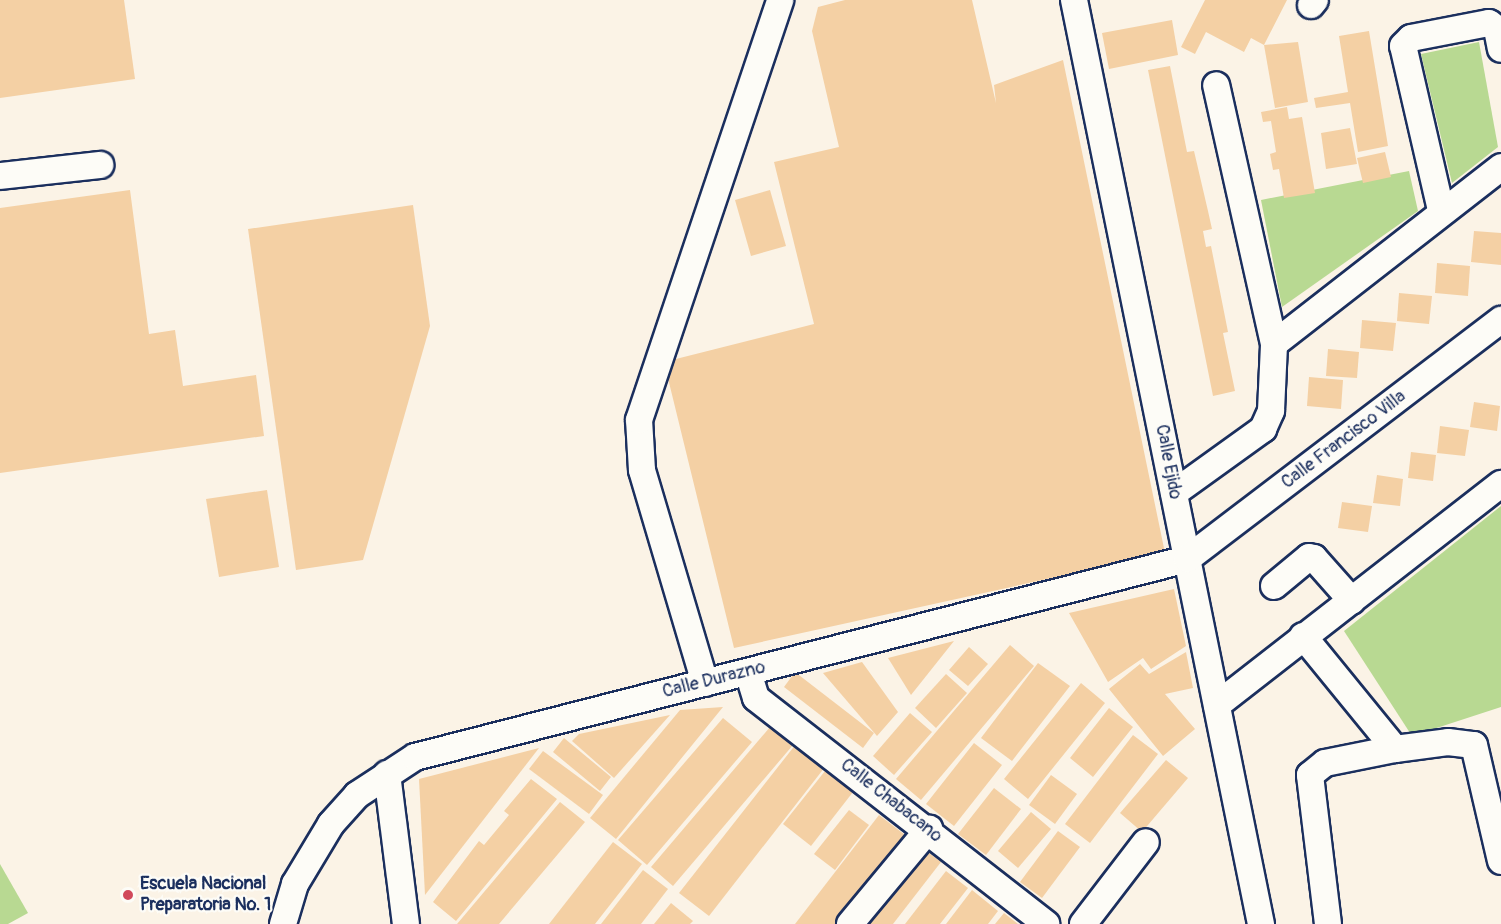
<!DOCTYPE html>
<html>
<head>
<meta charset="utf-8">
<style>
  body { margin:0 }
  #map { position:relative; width:1501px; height:924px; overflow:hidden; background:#fbf3e6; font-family:Pangolin,sans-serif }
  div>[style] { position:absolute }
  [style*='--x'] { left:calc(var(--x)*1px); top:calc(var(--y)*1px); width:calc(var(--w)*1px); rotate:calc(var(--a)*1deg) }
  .green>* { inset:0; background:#b8d992 }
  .building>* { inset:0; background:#f4d0a4 }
  .roads { filter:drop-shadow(2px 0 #1b2f5e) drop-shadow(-2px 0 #1b2f5e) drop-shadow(0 2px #1b2f5e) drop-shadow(0 -2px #1b2f5e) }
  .minor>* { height:26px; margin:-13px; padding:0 13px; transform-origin:13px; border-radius:13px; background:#fdfcf7 }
  .dots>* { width:16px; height:16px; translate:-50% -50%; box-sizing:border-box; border:3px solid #fdfcf7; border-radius:50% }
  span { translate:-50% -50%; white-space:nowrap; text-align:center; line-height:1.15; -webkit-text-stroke:4.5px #fdfcf7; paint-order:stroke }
  .street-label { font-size:18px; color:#1b2f5e }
  .poi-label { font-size:18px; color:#1b2f5e; font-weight:700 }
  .left { translate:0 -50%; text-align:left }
</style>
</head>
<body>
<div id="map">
  <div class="green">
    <div style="clip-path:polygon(1479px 42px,1498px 147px,1452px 183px,1421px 54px)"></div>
    <div style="clip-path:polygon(1409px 171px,1418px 211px,1282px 307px,1261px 200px)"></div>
    <div style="clip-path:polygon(1501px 506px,1501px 707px,1412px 736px,1344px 631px)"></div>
    <div style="clip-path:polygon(0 864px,28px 913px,8px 924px,0 924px)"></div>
  </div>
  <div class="building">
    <div style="clip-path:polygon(0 0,124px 0,135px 79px,0 98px)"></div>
    <div style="clip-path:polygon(845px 0,972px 0,996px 103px,994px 85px,1063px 60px,1165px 553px,734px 648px,664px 362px,814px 324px,774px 162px,839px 147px,812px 31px,818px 7px)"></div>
    <div style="clip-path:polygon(1205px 0,1287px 0,1264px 45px,1251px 38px,1244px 52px,1206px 32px,1195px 54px,1181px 47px)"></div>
    <div style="clip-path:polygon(1172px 20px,1178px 55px,1109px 69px,1102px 33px)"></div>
    <div style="clip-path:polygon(1369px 31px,1388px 146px,1358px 152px,1350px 103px,1316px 108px,1314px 98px,1348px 92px,1339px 36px)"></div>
    <div style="clip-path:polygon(1298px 42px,1308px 102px,1275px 108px,1264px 45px)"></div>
    <div style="clip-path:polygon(1170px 66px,1187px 152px,1194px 151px,1208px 211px,1212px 229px,1203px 231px,1206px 247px,1211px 246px,1228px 332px,1223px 333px,1235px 391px,1213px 396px,1148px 70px)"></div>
    <div style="clip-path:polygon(1287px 107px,1289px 119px,1302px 117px,1315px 193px,1284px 198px,1279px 169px,1273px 170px,1270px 154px,1276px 152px,1271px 121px,1263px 122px,1261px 112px)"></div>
    <div style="clip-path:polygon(1350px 128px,1357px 164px,1326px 169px,1321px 133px)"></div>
    <div style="clip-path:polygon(1385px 152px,1391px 177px,1363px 183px,1357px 158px)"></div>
    <div style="clip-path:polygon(130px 190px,149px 334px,175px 330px,183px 386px,256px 375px,264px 436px,0 473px,0 208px)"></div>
    <div style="clip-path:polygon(770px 190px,786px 246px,751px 256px,735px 200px)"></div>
    <div style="clip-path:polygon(413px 205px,430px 326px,363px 560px,296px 570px,248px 229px)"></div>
    <div style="clip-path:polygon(1474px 231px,1501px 233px,1501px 265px,1471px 262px)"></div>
    <div style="clip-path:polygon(1437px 263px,1470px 266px,1468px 296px,1435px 293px)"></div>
    <div style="clip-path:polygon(1399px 293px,1432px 296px,1429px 324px,1397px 321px)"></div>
    <div style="clip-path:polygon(1362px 320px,1396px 323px,1393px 351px,1360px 348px)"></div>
    <div style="clip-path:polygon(1328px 349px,1359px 352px,1357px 378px,1326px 376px)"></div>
    <div style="clip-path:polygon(1309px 377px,1343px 380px,1341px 409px,1307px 406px)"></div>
    <div style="clip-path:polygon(1474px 402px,1500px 406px,1497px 431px,1470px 427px)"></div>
    <div style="clip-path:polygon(1440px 426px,1469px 430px,1465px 456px,1437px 453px)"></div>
    <div style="clip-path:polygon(1411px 452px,1436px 455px,1433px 481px,1408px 478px)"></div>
    <div style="clip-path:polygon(1377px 475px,1403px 479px,1400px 506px,1373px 503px)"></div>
    <div style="clip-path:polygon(267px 490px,279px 567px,219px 577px,206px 499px)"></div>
    <div style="clip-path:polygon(1342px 502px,1372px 506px,1368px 532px,1338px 528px)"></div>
    <div style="clip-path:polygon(1174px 589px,1186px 646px,1151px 669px,1143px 658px,1108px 682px,1069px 613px)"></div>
    <div style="clip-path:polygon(954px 641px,911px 695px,888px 658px)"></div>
    <div style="clip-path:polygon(1010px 645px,1034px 666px,921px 800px,896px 779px)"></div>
    <div style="clip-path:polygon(969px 647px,988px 664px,968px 686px,949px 670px)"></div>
    <div style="clip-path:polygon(1186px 652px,1193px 688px,1165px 694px,1195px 729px,1163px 756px,1109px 689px,1140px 664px,1149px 674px)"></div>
    <div style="clip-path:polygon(862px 662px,898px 712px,877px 736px,823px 673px)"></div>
    <div style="clip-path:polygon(1038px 663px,1070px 686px,1012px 761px,981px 738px)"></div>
    <div style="clip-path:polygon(795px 672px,874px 733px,863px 748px,784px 687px)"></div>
    <div style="clip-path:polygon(946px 674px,967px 693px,936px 728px,915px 708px)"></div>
    <div style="clip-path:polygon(1081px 683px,1105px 703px,1028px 799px,1004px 779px)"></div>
    <div style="clip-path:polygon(723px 707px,616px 839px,590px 818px,680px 710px)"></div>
    <div style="clip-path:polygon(1109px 708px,1133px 727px,1093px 777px,1070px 758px)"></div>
    <div style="clip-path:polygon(910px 713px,932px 732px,894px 775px,873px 756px)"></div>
    <div style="clip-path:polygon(670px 715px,614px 778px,572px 741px,579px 734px)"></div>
    <div style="clip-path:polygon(723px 718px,752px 742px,647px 865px,618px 840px)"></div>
    <div style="clip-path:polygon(770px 727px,793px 745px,673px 886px,651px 867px)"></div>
    <div style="clip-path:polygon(1133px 735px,1158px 754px,1090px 843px,1065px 824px)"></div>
    <div style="clip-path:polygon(564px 738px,611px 777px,600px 791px,553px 752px)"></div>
    <div style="clip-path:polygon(974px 743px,1002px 765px,954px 826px,926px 804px)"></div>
    <div style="clip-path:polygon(796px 744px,825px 767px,709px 916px,679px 893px)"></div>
    <div style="clip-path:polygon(539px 748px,425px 895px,419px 779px)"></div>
    <div style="clip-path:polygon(543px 751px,603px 795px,589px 814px,529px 769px)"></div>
    <div style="clip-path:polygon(1166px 760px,1188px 778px,1142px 832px,1120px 813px)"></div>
    <div style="clip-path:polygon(825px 771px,853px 792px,811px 846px,783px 824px)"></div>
    <div style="clip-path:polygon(1051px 775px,1077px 794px,1055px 824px,1029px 805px)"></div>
    <div style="clip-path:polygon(531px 779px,557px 799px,456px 921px,433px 902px,479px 841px,484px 845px,509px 815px,504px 811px)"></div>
    <div style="clip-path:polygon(994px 788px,1021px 809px,986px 855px,958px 834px)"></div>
    <div style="clip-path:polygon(560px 802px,585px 822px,499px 924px,457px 924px)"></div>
    <div style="clip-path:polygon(849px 810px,869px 825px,835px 870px,814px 854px)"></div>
    <div style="clip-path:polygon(1031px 812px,1051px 829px,1018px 868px,998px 851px)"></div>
    <div style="clip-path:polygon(879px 815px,909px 838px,843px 924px,795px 924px)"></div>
    <div style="clip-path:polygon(1058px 831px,1080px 847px,1042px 898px,1020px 882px)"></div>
    <div style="clip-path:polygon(613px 842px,642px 864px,595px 924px,549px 924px)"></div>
    <div style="clip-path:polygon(917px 844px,941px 862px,893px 924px,855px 924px)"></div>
    <div style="clip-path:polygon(643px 870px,668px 889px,641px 924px,601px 924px)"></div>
    <div style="clip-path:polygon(946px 871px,968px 888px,940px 924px,905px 924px)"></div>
    <div style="clip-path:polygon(972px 890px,998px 911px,988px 924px,946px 924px)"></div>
    <div style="clip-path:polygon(671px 903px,693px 921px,690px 924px,654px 924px)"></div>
    <div style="clip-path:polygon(1004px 913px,1018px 924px,995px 924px)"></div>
  </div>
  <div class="roads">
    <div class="minor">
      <div style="--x:1074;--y:0;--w:943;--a:78.56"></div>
      <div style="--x:1311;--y:5;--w:6;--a:-51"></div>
      <div style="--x:0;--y:176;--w:101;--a:-6.3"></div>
      <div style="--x:1441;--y:210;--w:168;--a:-103"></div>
      <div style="--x:1403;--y:46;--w:11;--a:-45"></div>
      <div style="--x:1411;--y:38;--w:79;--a:-10.9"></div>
      <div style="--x:1489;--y:23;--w:10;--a:37"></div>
      <div style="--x:1497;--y:29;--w:20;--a:79"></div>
      <div style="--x:1274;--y:344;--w:288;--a:-37.9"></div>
      <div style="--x:1174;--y:493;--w:110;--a:-35.7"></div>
      <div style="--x:1263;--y:429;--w:20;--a:-66"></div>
      <div style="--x:1271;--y:411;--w:67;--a:-87.4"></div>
      <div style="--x:1274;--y:344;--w:265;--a:-102.6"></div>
      <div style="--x:1274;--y:586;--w:45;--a:-39.6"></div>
      <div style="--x:1309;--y:557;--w:5;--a:11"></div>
      <div style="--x:1314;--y:558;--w:57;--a:48.5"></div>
      <div style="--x:1303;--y:636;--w:146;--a:50.8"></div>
      <div style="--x:748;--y:672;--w:27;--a:73"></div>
      <div style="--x:756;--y:698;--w:368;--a:37.9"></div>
      <div style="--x:705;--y:683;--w:222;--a:-106.5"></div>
      <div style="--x:642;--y:470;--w:50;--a:-93.4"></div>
      <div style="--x:639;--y:420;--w:443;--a:-71.4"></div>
      <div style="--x:1217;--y:705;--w:360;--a:-37.9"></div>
      <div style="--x:387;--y:774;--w:151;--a:82.8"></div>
      <div style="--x:283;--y:924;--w:42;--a:-73.3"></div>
      <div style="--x:295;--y:884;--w:70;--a:-59"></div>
      <div style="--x:331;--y:824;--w:39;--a:-48"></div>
      <div style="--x:357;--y:795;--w:69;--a:-33.2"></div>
      <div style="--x:415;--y:757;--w:797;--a:-14.38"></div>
      <div style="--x:1187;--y:559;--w:395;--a:-37.3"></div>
      <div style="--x:850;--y:924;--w:124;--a:-50.3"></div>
      <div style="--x:1083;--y:924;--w:103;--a:-52.5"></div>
      <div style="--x:1328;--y:924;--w:150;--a:-96.9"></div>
      <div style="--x:1310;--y:775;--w:19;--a:-39"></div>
      <div style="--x:1325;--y:763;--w:71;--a:-11.3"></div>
      <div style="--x:1395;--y:749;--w:53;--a:-7.5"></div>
      <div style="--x:1448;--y:742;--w:26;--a:7"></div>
      <div style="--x:1474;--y:745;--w:119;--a:76.9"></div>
    </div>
  </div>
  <div class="dots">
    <div style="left:128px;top:895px;background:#d1495b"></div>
  </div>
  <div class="street-label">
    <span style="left:1344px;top:440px;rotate:-37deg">Calle Francisco Villa</span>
    <span style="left:1168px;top:462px;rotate:79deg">Calle Ejido</span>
    <span style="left:714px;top:680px;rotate:-14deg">Calle Durazno</span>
    <span style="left:891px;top:801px;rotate:38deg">Calle Chabacano</span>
  </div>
  <div class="poi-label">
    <span class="left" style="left:140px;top:895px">Escuela Nacional<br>Preparatoria No. 1</span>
  </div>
</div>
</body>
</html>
